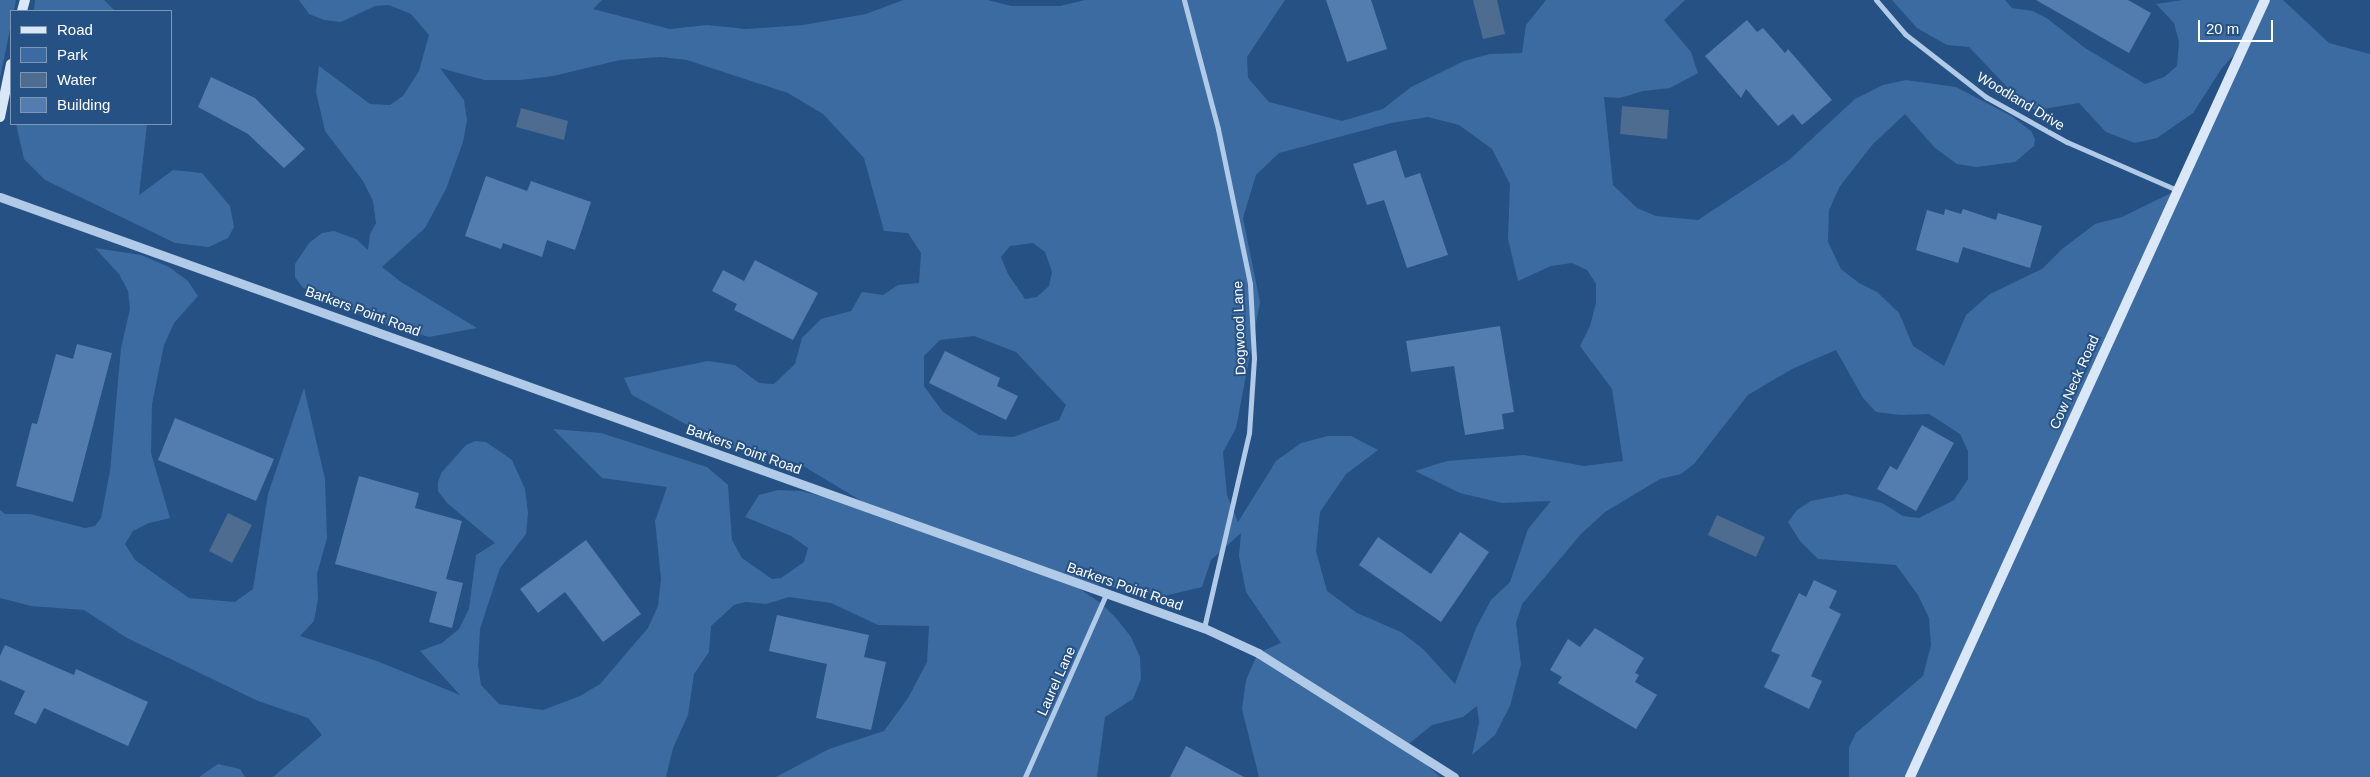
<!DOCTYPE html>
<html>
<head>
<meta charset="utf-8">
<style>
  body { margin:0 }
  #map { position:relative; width:2370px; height:777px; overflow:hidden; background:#265185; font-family:Helvetica,sans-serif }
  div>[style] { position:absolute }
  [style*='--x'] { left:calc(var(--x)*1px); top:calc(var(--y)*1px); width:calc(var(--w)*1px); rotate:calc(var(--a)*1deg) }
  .green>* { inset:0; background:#3b6ba1 }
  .water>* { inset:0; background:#4d6c90 }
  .building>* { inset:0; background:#537dae }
  .minor>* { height:5px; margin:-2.5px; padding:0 2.5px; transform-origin:2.5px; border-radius:2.5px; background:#b0cae8 }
  .tertiary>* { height:9px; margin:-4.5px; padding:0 4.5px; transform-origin:4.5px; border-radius:4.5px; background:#b0cae8 }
  .secondary>* { height:10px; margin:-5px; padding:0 5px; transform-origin:5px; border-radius:5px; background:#dae7f7 }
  span { translate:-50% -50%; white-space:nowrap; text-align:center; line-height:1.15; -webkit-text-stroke:4px #265185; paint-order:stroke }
  .street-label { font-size:14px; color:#fff }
  .legend { position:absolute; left:10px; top:10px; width:162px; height:115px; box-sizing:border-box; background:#265185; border:1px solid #7d97b6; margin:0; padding:6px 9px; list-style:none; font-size:15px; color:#fff }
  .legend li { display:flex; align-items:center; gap:10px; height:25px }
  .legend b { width:25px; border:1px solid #7d97b6 }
  .scale { position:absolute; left:2198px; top:20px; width:75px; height:22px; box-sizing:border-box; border:2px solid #fff; border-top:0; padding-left:6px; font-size:15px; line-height:18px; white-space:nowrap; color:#fff; -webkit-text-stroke:4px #265185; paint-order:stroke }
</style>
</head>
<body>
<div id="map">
  <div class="green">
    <div style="clip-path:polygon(0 0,16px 0,0 78px)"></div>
    <div style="clip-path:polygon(35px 0,104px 0,115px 11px,34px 11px)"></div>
    <div style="clip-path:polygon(evenodd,299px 0,602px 0,593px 9px,670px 29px,707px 25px,746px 29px,803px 25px,866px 14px,903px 0,988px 0,1011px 6px,1060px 6px,1085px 0,1285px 0,1247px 57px,1248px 78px,1269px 102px,1342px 121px,1383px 109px,1411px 87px,1464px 61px,1490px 54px,1522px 53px,1526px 25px,1546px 0,1685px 0,1664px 20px,1691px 52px,1698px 73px,1670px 88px,1643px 91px,1620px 98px,1604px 97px,1613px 185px,1637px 208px,1656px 216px,1698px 220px,1789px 160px,1855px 99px,1883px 85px,1906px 80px,1956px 87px,2013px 117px,2031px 131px,2035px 139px,2034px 146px,2015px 162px,1976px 167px,1957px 164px,1935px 148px,1905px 114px,1873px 144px,1840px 186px,1829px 210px,1828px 242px,1841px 269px,1859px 283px,1877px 292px,1899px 313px,1913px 346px,1944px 366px,1966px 315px,1990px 294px,2042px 269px,2062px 249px,2095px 224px,2122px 217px,2177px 190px,2244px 44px,2222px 68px,2193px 113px,2157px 138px,2135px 143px,2106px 132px,2079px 103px,2037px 110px,2026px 107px,1969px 47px,1947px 45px,1917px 28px,1892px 0,2005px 0,2012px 8px,2033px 11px,2048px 19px,2085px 48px,2145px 84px,2164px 77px,2177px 66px,2179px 42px,2174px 23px,2156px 4px,2183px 0,2283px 0,2329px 43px,2370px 54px,2370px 777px,1849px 777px,1849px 747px,1856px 733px,1923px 676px,1931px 645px,1929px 618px,1918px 595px,1896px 565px,1818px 559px,1800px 541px,1788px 522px,1797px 510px,1811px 501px,1846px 494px,1882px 503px,1903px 516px,1919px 518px,1954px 500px,1968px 479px,1968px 451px,1960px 434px,1929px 414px,1901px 415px,1876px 412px,1863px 398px,1836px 350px,1792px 369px,1748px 395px,1694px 464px,1681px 474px,1660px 479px,1605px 512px,1581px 534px,1522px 604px,1516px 623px,1521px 664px,1510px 706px,1495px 735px,1472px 755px,1479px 723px,1477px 706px,1463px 717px,1432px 725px,1406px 746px,1440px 777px,1259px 777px,1242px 709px,1246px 680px,1258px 653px,1281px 643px,1246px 592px,1239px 556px,1241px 533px,1211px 560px,1202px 587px,1164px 596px,1065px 579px,1102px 604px,1116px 618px,1131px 637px,1140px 657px,1141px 679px,1133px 699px,1105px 717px,1097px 777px,776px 777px,829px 749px,884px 731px,908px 698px,927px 662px,929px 626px,878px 625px,831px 603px,789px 597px,766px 604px,746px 602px,734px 605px,711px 626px,709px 652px,694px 674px,688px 715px,673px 748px,666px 777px,273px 777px,322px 735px,308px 718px,258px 701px,127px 638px,84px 610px,31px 606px,0 598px,0 510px,5px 514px,30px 514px,85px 528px,95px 526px,101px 518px,110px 471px,121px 348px,130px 309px,128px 291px,119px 274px,95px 248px,141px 255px,169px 267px,188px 281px,198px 296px,174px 323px,164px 345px,152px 404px,151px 453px,170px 518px,149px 523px,133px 531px,125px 544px,135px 560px,189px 598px,235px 602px,253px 589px,268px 494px,304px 388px,325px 479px,327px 538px,317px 574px,318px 599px,314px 621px,300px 636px,377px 661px,460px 695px,420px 651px,442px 643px,459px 629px,469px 609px,476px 555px,495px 543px,447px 503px,438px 491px,438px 482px,442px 472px,466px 445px,475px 441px,486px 442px,512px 460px,525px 489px,528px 513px,526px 534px,500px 568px,480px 629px,478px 665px,481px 685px,499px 704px,543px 710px,580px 696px,600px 684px,648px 628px,658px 606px,661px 579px,655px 521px,667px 487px,602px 478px,553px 429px,601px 433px,707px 467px,728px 485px,732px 540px,742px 558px,772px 579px,781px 578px,804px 562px,808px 548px,791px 536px,745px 517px,759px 495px,778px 490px,801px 491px,878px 511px,800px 464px,762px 453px,713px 445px,691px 427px,632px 395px,624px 378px,708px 361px,735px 365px,759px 383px,774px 384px,795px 364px,802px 338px,821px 319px,851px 311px,862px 292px,883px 295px,898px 285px,919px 283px,921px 253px,908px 233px,884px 231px,864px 158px,823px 114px,788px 93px,687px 60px,661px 57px,620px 60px,553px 76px,521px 80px,484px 80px,440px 68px,464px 100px,467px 120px,463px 142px,446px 189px,425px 228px,382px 267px,401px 282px,477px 328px,429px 337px,370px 320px,330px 297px,303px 288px,295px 277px,295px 264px,309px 243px,322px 233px,334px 231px,356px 239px,368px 250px,370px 234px,376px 223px,373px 201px,363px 181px,325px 131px,316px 92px,319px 66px,370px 104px,390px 105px,403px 96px,419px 71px,429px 35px,411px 14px,389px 5px,375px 6px,341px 22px,324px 20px,309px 14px,299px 0,1428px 117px,1459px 125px,1492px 149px,1510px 184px,1508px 239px,1518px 281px,1551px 266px,1572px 263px,1587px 270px,1596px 284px,1596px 303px,1590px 326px,1580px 346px,1612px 389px,1623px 461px,1584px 466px,1524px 455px,1447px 461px,1415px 471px,1460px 493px,1502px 503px,1551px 501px,1528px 529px,1510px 582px,1491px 600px,1476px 628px,1455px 684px,1423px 649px,1401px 632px,1357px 613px,1327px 591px,1316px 551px,1320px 512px,1346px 474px,1378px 450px,1351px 436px,1328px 436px,1301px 443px,1276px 461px,1238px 522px,1227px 495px,1223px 452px,1236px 428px,1260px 302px,1243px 218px,1256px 175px,1279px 153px,1391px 123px,1428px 117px,299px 0,1033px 243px,1045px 252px,1052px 272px,1049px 286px,1037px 297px,1025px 299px,1008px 274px,1001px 257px,1010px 246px,1033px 243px,299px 0,974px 336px,1016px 352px,1066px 405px,1059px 420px,1013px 437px,979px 435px,943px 412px,924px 386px,924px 356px,940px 340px,974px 336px)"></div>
    <div style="clip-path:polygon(16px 124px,147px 124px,139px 195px,173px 170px,202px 173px,230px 206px,234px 227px,228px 238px,209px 247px,175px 243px,45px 180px,24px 159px)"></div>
    <div style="clip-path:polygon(218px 764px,240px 769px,245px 777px,199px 777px)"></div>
  </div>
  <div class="water">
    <div style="clip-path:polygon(1473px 0,1497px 0,1505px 34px,1483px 39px)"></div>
    <div style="clip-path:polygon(1622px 106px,1669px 110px,1667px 139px,1620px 134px)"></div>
    <div style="clip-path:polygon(521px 108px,568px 121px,564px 140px,516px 127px)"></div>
    <div style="clip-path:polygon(228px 513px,252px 525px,232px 563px,209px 551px)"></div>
    <div style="clip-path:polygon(1717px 515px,1765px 537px,1756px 557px,1708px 535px)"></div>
  </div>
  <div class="building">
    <div style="clip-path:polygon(1326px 0,1371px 0,1387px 49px,1347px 62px)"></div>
    <div style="clip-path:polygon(2036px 0,2128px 0,2151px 13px,2129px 53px)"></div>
    <div style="clip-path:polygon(1747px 20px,1757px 32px,1763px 28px,1785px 53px,1788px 49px,1832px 100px,1802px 125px,1793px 114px,1778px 126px,1746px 89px,1741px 98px,1705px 56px)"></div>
    <div style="clip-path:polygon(211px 77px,255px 98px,305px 149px,284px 168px,248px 134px,198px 107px)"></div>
    <div style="clip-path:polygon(1396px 150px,1405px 178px,1420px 173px,1448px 255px,1407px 268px,1384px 200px,1367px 205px,1353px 164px)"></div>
    <div style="clip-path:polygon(486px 176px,527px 191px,531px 181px,591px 202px,575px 250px,547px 240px,542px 257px,503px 243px,501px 249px,465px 236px)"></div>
    <div style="clip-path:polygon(1945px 209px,1961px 214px,1963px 209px,1996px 220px,1998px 213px,2042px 226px,2030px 268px,1963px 247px,1958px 263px,1916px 250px,1927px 210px,1944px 215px)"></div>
    <div style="clip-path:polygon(755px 260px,818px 293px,793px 340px,734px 310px,737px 304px,712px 291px,723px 270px,744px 281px)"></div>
    <div style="clip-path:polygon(1500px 326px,1514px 412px,1502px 414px,1504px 429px,1465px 435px,1454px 366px,1411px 372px,1406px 341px)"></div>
    <div style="clip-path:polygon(77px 344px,112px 353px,73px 502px,16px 486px,32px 423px,37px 424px,56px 354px,73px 359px)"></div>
    <div style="clip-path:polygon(945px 351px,1000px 378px,997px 386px,1018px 396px,1006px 420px,929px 383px)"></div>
    <div style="clip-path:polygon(175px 418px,274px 459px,256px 501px,158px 460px)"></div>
    <div style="clip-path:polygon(1922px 425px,1954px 443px,1916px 511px,1877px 489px,1890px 466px,1897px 470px)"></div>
    <div style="clip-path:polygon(359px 476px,419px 493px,415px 508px,462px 521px,446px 579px,463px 583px,452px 628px,429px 622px,437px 592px,335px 564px)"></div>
    <div style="clip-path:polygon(1460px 532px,1489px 552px,1441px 622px,1359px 565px,1378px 537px,1431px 574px)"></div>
    <div style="clip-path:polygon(586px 540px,641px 614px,603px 642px,565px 592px,538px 613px,520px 589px)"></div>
    <div style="clip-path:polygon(1814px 580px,1837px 591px,1829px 608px,1841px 614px,1811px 676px,1822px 681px,1809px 709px,1764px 687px,1780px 655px,1771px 651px,1799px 593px,1806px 597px)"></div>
    <div style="clip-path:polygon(777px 615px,869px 635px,864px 657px,886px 662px,871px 730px,816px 718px,827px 664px,769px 651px)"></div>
    <div style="clip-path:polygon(1595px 628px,1644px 658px,1635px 673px,1639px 675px,1635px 682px,1657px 695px,1636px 729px,1558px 683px,1562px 677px,1550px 670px,1568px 639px,1580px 647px)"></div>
    <div style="clip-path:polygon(5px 645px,74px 675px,76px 669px,148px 702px,128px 746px,44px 708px,36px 724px,14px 714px,25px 691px,0 680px,0 656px)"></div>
    <div style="clip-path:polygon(1186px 746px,1244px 777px,1170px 777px)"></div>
  </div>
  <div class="minor">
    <div style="--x:1184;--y:0;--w:133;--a:75.2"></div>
    <div style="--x:1218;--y:129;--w:158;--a:78.3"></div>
    <div style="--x:1250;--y:284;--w:74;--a:86.9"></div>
    <div style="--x:1254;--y:358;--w:75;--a:93.8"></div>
    <div style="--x:1249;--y:433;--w:200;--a:103"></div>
    <div style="--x:1876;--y:0;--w:45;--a:49.5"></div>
    <div style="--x:1905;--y:34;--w:103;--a:37.9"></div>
    <div style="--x:1986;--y:97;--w:93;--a:29.1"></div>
    <div style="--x:2067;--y:142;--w:120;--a:23.6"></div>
    <div style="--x:1025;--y:777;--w:200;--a:-66.1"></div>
  </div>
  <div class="tertiary">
    <div style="--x:0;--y:197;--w:1279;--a:19.7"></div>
    <div style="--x:1204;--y:628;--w:60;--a:24.8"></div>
    <div style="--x:1258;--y:653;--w:232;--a:32.3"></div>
  </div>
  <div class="secondary">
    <div style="--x:22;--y:11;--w:11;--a:-75"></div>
    <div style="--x:0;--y:117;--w:54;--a:-78.3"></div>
    <div style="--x:1910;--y:777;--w:854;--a:-65.45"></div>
  </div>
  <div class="street-label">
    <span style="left:2021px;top:101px;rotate:31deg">Woodland Drive</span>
    <span style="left:363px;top:311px;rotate:20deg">Barkers Point Road</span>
    <span style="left:1239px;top:328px;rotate:-92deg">Dogwood Lane</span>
    <span style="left:2074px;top:382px;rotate:-66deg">Cow Neck Road</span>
    <span style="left:744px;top:449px;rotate:20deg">Barkers Point Road</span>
    <span style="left:1125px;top:586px;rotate:19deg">Barkers Point Road</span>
    <span style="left:1056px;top:681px;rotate:-66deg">Laurel Lane</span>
  </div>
  <ul class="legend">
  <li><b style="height:6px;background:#dae7f7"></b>Road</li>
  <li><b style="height:14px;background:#3b6ba1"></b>Park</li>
  <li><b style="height:14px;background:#4d6c90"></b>Water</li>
  <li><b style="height:14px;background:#537dae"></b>Building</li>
  </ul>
  <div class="scale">20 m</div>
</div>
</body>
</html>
